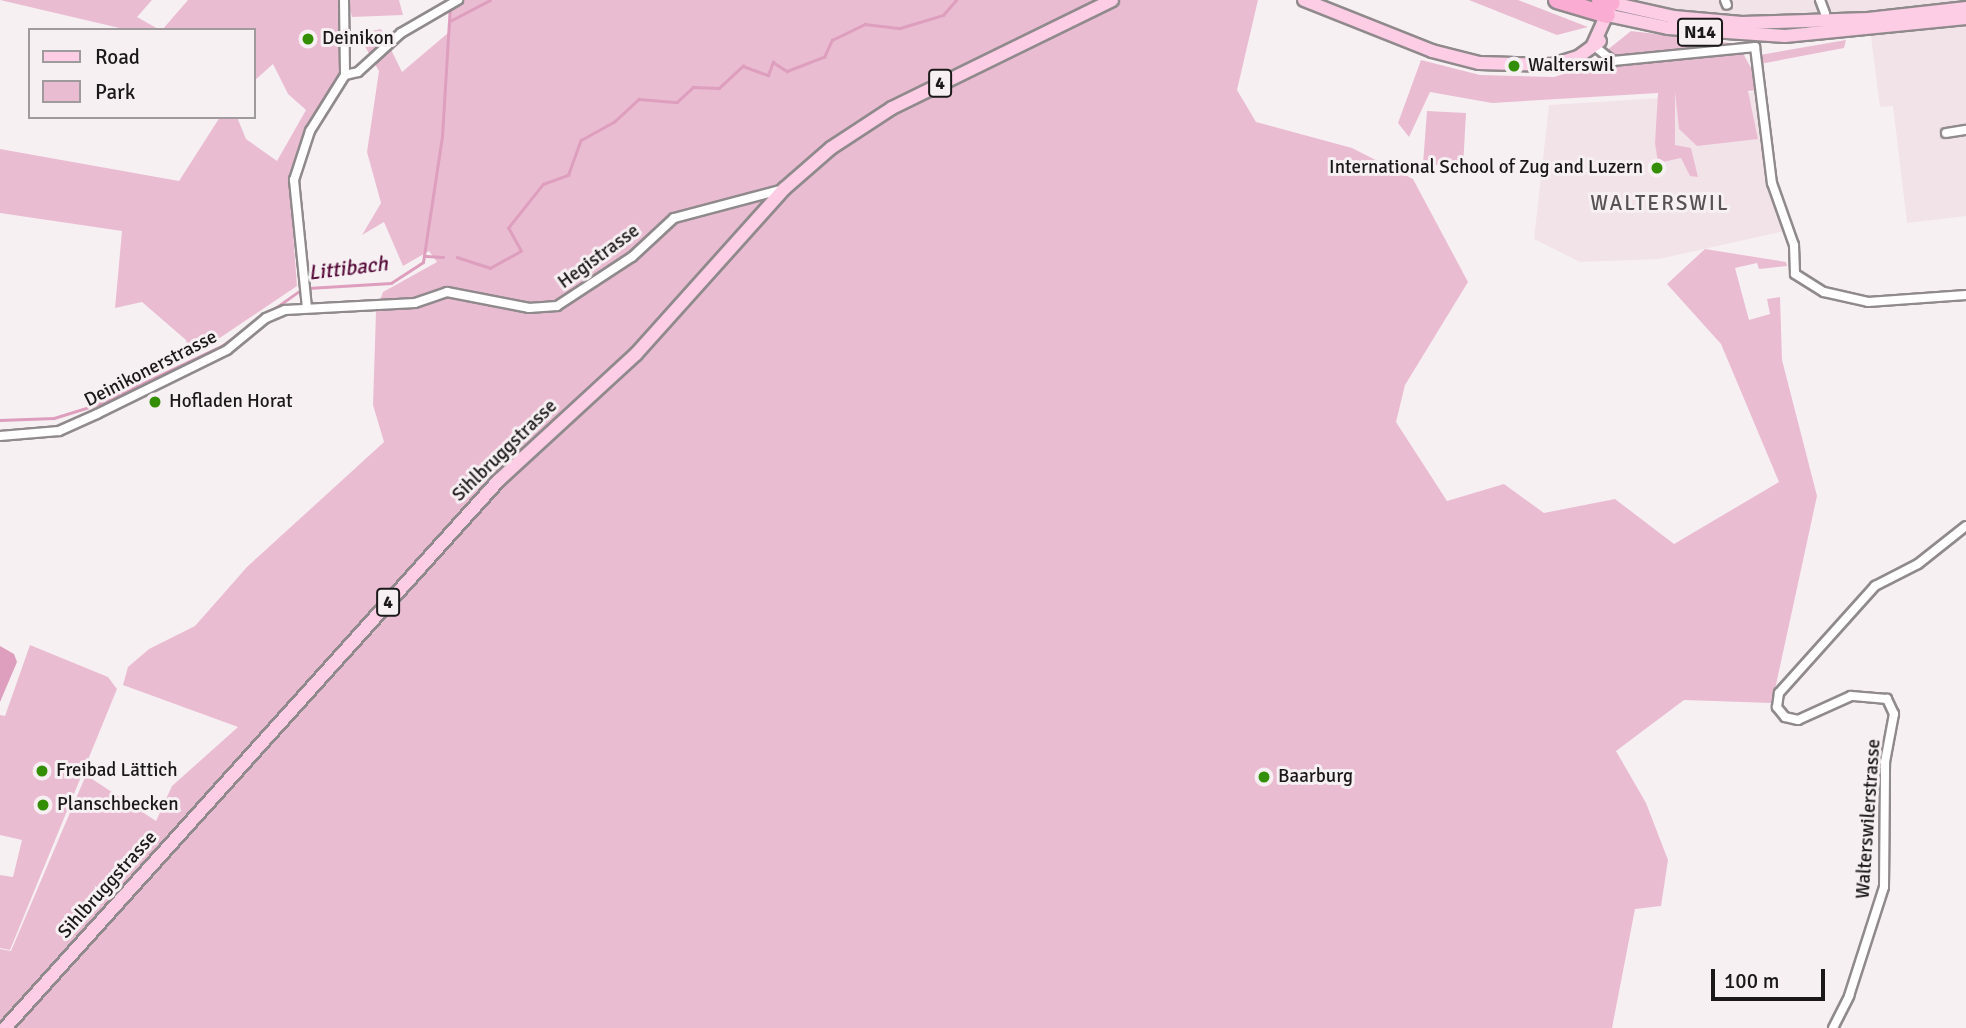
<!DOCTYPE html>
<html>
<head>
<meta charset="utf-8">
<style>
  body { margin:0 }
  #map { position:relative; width:1966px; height:1028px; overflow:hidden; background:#f7f0f3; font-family:Signika,sans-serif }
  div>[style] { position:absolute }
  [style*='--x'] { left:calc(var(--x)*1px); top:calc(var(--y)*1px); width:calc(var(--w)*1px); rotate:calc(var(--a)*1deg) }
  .built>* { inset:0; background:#f2e3e9 }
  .green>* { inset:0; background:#eabcd2 }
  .water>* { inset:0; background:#de9ebd }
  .stream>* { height:2.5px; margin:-1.25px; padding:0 1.25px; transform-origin:1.25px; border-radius:1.25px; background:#de9ebd }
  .roads { filter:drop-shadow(2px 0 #908a8c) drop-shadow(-2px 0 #908a8c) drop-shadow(0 2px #908a8c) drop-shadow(0 -2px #908a8c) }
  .street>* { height:8px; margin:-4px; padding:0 4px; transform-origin:4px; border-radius:4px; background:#fff }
  .primary>* { height:12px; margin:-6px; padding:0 6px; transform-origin:6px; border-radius:6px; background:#fdcde5 }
  .highway>* { height:16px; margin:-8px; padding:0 8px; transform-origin:8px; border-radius:8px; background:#fbacd3 }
  .dots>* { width:19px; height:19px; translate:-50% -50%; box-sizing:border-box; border:4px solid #f7f0f3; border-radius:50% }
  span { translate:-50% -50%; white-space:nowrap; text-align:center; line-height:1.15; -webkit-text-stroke:6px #f7f0f3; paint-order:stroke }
  .shield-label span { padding:2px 5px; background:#f7f0f3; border:2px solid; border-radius:5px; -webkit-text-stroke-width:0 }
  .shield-label { font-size:18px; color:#1b1819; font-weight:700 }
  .poi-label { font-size:19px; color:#1b1819 }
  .left { translate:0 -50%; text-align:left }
  .right { translate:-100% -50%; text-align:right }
  .street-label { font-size:19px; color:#1b1819 }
  .neighbourhood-label { font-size:21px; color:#585255; letter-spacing:2px }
  .water-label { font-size:21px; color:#560b39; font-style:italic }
  .legend { position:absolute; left:28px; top:28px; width:228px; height:91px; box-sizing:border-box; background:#f7f0f3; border:2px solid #9f9a9c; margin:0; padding:9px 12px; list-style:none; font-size:21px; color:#1b1819 }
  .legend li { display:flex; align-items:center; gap:14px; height:35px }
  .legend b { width:35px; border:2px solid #9f9a9c }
  .scale { position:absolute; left:1711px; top:969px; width:114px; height:32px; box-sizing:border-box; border:4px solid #1b1819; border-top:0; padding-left:9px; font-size:21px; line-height:24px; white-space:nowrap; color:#1b1819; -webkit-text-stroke:5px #f7f0f3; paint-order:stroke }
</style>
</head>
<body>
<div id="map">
  <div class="built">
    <div style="clip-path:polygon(1637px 0,1966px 0,1966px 216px,1907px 223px,1893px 106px,1880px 107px,1870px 29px,1682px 11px)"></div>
    <div style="clip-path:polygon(1758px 92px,1785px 231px,1659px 259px,1580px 262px,1534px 239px,1549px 105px)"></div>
  </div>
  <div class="green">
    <div style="clip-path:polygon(0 0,152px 0,137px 17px,160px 30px,128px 30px)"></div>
    <div style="clip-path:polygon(188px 0,339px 0,344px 17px,339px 75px,309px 121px,289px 178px,297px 286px,190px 358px,186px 340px,142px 302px,115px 308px,122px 231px,0 213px,0 149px,179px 181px,220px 117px,237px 117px,246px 139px,277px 161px,306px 110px,288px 94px,273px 64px,254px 81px,254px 30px,162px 30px)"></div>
    <div style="clip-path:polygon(348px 0,399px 0,403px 15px,352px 17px)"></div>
    <div style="clip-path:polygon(451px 0,1258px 0,1237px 90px,1256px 122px,1352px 148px,1413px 179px,1468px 282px,1405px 385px,1396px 422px,1447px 501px,1504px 484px,1544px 513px,1615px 499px,1674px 544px,1779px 482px,1721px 344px,1667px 284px,1705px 249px,1786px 262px,1787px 266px,1759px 269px,1757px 263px,1735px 268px,1749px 320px,1770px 314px,1767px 299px,1780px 297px,1782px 360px,1817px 496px,1772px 703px,1684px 700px,1616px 751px,1646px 803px,1668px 860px,1661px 906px,1635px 909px,1612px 1028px,14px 1028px,407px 595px,404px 577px,176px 834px,0 1022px,0 949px,11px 951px,86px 775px,156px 821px,172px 786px,238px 727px,123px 685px,128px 667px,149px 649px,195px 626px,247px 567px,384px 442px,373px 405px,376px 312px,383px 292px,437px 262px,429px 251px,403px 266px,384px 222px,362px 235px,381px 203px,367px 152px,379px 71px,358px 34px,381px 29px,402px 72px,448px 33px)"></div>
    <div style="clip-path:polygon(1469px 0,1518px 0,1588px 27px,1557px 35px)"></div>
    <div style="clip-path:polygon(1631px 31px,1738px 44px,1763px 90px,1748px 91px,1758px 139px,1697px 146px,1679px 129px,1675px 92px,1675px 145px,1691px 148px,1698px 177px,1690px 176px,1681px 158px,1658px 163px,1655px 143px,1658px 93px,1492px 103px,1430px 92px,1409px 137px,1398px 123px,1421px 60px,1480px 75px,1554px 77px,1586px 67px)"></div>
    <div style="clip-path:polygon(1846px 40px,1844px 48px,1760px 64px,1760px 55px)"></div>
    <div style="clip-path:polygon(1427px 111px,1466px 113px,1463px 167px,1423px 164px)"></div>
    <div style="clip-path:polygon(30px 645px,108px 677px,117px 689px,10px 950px,0 948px,0 875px,13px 877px,22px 840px,0 835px,0 715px,5px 716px)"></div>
  </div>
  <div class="water">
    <div style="clip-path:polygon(0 646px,14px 654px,17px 662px,0 702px)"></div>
  </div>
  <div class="stream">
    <div style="--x:450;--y:21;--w:45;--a:-27.7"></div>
    <div style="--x:426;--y:256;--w:17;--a:3"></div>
    <div style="--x:457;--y:257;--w:35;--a:18"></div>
    <div style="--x:490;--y:268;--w:35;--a:-29"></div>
    <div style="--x:521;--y:251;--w:26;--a:-119"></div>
    <div style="--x:508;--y:228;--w:56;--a:-51.5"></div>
    <div style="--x:543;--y:184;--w:27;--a:-20"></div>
    <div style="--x:568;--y:175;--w:37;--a:-70"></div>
    <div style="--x:581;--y:140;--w:38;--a:-29"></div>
    <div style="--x:614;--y:122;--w:34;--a:-43"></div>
    <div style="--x:639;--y:99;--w:38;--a:5"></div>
    <div style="--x:677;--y:102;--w:22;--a:-43"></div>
    <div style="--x:693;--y:87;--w:26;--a:2"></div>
    <div style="--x:719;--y:88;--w:33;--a:-43"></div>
    <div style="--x:743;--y:66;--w:27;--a:20"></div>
    <div style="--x:768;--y:75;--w:14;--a:-69"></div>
    <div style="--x:773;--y:62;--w:17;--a:33"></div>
    <div style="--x:787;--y:71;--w:40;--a:-21"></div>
    <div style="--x:824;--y:57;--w:19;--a:-65"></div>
    <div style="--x:832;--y:40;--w:37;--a:-26"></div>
    <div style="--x:865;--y:24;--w:35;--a:7"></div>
    <div style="--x:900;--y:28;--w:45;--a:-16.8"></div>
    <div style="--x:943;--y:15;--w:20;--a:-49"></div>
    <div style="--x:308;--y:288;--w:83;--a:-3.4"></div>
    <div style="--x:391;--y:283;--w:38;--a:-33"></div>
    <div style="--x:423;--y:262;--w:127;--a:-81.4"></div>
    <div style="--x:442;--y:136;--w:129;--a:-86.5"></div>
    <div style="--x:0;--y:420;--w:54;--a:-2.1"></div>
    <div style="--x:54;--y:418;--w:47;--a:-17.3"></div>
    <div style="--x:99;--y:404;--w:137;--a:-25.4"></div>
    <div style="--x:223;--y:345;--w:97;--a:-35.3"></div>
  </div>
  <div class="roads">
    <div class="street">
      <div style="--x:344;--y:0;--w:75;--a:89.2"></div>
      <div style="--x:1725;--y:0;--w:5;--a:68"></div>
      <div style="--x:1820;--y:0;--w:14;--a:69"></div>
      <div style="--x:1593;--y:45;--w:26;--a:39"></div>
      <div style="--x:1613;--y:61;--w:143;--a:-5.6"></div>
      <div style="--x:1755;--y:47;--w:137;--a:82.9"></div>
      <div style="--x:1772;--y:183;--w:66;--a:70.5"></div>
      <div style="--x:1794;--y:245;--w:29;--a:88"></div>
      <div style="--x:1795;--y:274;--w:34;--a:32"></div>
      <div style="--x:1824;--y:292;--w:45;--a:12.8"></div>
      <div style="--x:1868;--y:302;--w:98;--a:-4.1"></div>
      <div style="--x:1946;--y:133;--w:20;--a:-9"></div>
      <div style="--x:307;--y:308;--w:129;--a:-95.8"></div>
      <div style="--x:294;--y:180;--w:52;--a:-71.9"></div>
      <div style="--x:310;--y:131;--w:66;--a:-58"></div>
      <div style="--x:345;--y:75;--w:13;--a:-13"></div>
      <div style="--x:358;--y:72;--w:58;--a:-42.2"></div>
      <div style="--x:401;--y:33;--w:66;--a:-30.1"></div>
      <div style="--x:0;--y:436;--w:59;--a:-4.8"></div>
      <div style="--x:59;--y:431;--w:42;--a:-24.1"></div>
      <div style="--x:97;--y:414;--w:145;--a:-26.2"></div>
      <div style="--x:227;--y:350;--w:50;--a:-39.4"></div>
      <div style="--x:266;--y:318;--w:21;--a:-23"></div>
      <div style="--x:285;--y:310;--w:130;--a:-3.1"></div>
      <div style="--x:415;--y:303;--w:34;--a:-19"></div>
      <div style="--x:447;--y:292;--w:84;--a:11"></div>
      <div style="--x:529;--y:308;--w:28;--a:-4"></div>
      <div style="--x:557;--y:306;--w:90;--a:-33.2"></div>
      <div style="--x:632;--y:257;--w:57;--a:-42.9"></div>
      <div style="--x:674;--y:218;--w:114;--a:-14.8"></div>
      <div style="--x:1833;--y:1028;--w:36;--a:-63"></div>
      <div style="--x:1849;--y:996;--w:114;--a:-72.2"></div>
      <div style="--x:1884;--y:887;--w:125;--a:-89.5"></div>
      <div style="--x:1885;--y:762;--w:49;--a:-79.4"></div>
      <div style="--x:1894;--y:714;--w:17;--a:-115"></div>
      <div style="--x:1887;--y:699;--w:36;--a:-175"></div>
      <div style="--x:1851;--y:696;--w:58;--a:155.6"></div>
      <div style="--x:1798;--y:720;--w:13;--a:-167"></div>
      <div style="--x:1785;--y:717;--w:13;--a:-129"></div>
      <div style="--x:1777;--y:707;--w:14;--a:-82"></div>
      <div style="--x:1779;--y:693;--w:144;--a:-48.1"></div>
      <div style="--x:1875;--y:586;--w:48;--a:-27.1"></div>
      <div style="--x:1918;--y:564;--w:61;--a:-38.4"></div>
    </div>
    <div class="primary">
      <div style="--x:1304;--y:0;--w:138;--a:21.7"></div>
      <div style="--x:1432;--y:51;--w:49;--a:14.3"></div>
      <div style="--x:1479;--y:63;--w:73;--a:1.6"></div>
      <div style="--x:1552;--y:65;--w:27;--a:-17"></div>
      <div style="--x:1578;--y:57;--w:27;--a:-36"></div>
      <div style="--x:1607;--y:15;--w:62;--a:12"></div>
      <div style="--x:1668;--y:28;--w:117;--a:3.9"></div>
      <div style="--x:1785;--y:36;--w:182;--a:-5.7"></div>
      <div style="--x:1593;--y:45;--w:46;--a:-65.7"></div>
      <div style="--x:1612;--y:3;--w:64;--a:12.7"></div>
      <div style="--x:1674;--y:17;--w:68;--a:5"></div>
      <div style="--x:1742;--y:23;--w:126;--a:-1.8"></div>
      <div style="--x:1868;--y:19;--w:99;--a:-6.4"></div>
      <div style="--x:5;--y:1028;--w:738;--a:-47.97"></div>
      <div style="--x:499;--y:480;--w:186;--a:-42.6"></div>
      <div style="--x:636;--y:354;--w:222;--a:-48.1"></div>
      <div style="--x:784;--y:189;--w:62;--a:-41.1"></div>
      <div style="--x:831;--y:148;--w:73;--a:-33.3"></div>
      <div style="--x:892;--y:108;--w:245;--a:-26.1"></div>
    </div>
    <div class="highway">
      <div style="--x:1557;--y:0;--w:52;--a:16.7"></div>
      <div style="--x:1600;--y:0;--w:12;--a:14"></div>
    </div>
  </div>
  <div class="dots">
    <div style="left:308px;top:39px;background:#338f00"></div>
    <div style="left:1514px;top:66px;background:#338f00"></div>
    <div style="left:1657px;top:168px;background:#338f00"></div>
    <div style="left:155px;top:402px;background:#338f00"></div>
    <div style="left:42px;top:771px;background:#338f00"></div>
    <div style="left:1264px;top:777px;background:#338f00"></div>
    <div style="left:43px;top:805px;background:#338f00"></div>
  </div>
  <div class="shield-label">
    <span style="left:1700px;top:32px">N14</span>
    <span style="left:940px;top:83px">4</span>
    <span style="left:388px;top:602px">4</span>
  </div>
  <div class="poi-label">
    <span class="left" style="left:322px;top:39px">Deinikon</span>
    <span class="left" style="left:1528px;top:66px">Walterswil</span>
    <span class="right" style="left:1643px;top:168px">International School of Zug and Luzern</span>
    <span class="left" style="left:169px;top:402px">Hofladen Horat</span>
    <span class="left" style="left:56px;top:771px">Freibad Lättich</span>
    <span class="left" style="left:1278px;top:777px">Baarburg</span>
    <span class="left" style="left:57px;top:805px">Planschbecken</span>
  </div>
  <div class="street-label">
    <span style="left:599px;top:257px;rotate:-36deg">Hegistrasse</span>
    <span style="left:151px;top:369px;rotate:-27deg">Deinikonerstrasse</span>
    <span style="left:505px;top:451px;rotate:-44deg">Sihlbruggstrasse</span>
    <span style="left:1869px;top:819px;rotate:-86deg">Walterswilerstrasse</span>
    <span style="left:108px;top:885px;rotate:-48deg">Sihlbruggstrasse</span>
  </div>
  <div class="neighbourhood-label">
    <span style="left:1660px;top:203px">WALTERSWIL</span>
  </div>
  <div class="water-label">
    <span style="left:348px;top:268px;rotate:-7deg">Littibach</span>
  </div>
  <ul class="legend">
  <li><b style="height:9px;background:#fdcde5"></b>Road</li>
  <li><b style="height:19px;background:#eabcd2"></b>Park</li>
  </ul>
  <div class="scale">100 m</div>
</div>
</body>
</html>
